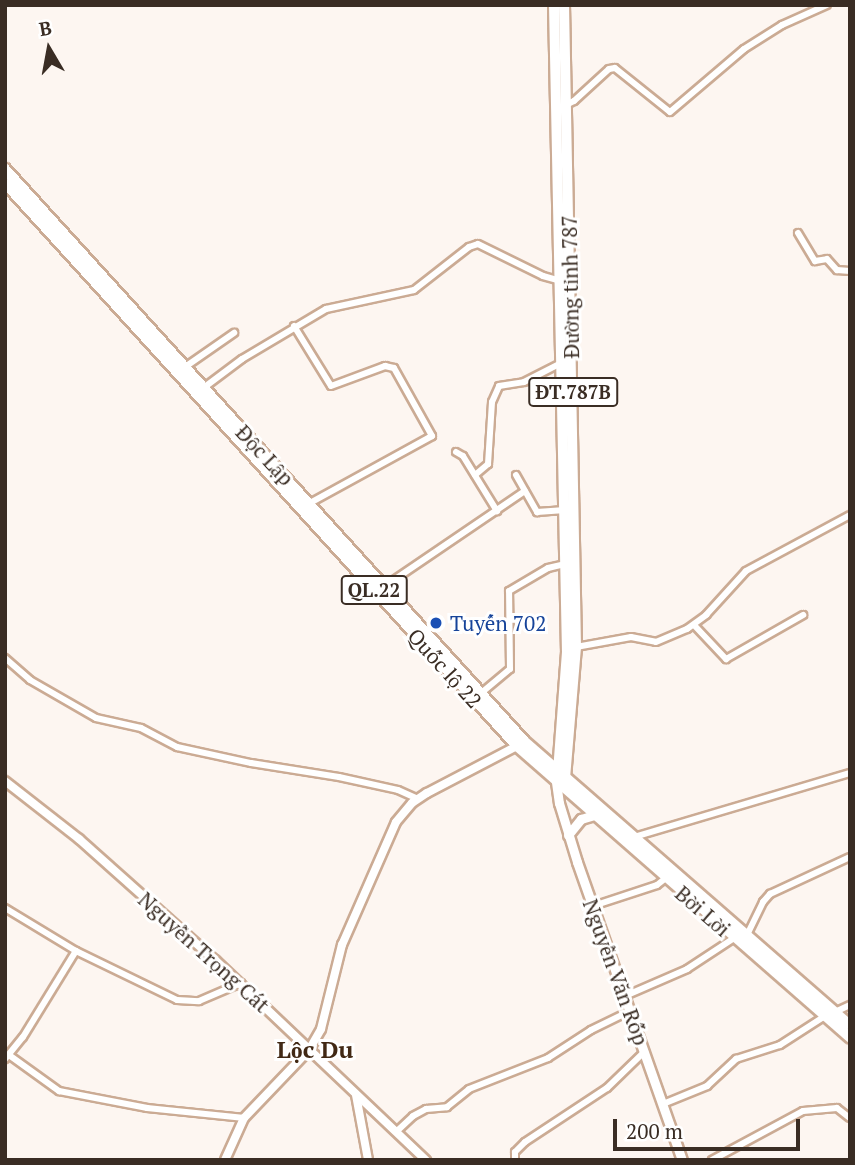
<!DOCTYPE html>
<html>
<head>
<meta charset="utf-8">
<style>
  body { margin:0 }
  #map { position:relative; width:855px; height:1165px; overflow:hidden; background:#fdf6f1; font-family:"PT Serif",serif }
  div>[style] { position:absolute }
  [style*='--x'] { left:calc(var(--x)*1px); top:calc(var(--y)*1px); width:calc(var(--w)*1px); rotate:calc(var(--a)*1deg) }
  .roads { filter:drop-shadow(2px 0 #cbab94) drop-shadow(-2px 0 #cbab94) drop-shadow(0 2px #cbab94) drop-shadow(0 -2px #cbab94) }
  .minor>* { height:6px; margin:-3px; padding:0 3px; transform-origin:3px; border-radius:3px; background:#fff }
  .tertiary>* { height:8px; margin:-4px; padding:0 4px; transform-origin:4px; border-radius:4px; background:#fff }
  .secondary>* { height:9px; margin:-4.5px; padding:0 4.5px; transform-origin:4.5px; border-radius:4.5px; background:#fff }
  .primary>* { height:10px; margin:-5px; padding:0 5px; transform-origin:5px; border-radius:5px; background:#fff }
  .trunk>* { height:10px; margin:-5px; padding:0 5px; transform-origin:5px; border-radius:5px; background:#fff }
  .dots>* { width:19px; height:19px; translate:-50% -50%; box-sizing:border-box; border:4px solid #fff; border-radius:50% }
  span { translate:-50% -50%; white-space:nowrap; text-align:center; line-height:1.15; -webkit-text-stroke:6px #fff; paint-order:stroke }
  .shield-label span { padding:2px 5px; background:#fff; border:2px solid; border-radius:5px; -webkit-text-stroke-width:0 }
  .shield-label { font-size:19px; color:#3a2d24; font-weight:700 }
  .street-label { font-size:21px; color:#3a2d24 }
  .transit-label { font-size:21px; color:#164399 }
  .left { translate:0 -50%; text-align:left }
  .quarter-label { font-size:24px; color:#412814; font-weight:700 }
  .frame { position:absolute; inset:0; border:7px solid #3a2d24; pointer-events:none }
  .north { position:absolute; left:14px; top:14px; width:70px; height:70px; -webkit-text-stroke:5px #fff; paint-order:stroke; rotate:350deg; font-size:19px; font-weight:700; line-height:28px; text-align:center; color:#3a2d24 }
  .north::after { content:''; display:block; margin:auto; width:24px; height:32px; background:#3a2d24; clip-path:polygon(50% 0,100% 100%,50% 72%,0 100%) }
  .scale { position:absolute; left:613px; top:1119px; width:187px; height:32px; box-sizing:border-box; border:4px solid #3a2d24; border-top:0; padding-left:9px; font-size:21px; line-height:24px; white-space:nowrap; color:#3a2d24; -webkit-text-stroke:5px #fff; paint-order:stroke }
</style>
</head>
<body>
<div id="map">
  <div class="roads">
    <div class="minor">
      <div style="--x:566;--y:105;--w:9;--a:-27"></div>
      <div style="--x:574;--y:101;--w:47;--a:-42.4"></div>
      <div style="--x:609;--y:69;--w:6;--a:-9"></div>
      <div style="--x:615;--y:68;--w:70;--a:38.7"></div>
      <div style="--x:670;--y:112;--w:97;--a:-40.4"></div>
      <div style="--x:744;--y:49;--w:45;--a:-32.3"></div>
      <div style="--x:782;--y:25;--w:49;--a:-24"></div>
      <div style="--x:798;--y:233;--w:33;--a:59"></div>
      <div style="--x:815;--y:261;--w:12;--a:-9"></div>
      <div style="--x:827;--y:259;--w:15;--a:48"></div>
      <div style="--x:837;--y:270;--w:13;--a:4"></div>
      <div style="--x:294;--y:326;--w:70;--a:58.3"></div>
      <div style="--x:331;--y:386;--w:58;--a:-20.3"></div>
      <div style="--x:385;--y:366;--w:9;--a:13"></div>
      <div style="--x:394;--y:368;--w:78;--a:60.8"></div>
      <div style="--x:432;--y:436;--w:139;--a:151.2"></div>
      <div style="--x:185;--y:367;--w:60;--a:-34.8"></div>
      <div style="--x:202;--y:389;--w:50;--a:-36.9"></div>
      <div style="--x:242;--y:359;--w:98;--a:-30.8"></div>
      <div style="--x:326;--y:309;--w:90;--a:-12.2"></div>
      <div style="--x:414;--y:290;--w:70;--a:-38"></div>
      <div style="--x:469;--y:247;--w:9;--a:-18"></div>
      <div style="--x:478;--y:244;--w:72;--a:26.2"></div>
      <div style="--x:543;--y:276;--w:18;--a:16"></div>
      <div style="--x:456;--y:452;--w:8;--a:30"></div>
      <div style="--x:463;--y:456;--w:65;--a:58.3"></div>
      <div style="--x:475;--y:475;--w:17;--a:-40"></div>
      <div style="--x:488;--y:464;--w:62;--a:-86.3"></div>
      <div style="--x:492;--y:402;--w:17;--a:-66"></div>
      <div style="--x:499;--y:386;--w:25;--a:-9"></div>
      <div style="--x:524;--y:382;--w:42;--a:-27.2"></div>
      <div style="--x:516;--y:475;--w:43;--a:60.4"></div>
      <div style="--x:537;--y:512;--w:28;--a:-4"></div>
      <div style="--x:385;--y:586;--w:169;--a:-34.2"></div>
      <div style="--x:694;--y:625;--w:47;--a:46.7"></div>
      <div style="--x:726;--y:659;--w:89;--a:-29.7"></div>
      <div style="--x:576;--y:647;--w:56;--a:-10.3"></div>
      <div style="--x:631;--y:637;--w:25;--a:11"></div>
      <div style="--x:656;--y:642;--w:34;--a:-23"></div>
      <div style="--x:687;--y:629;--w:24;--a:-36"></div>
      <div style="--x:706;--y:615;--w:59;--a:-47.7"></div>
      <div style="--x:746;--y:571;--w:118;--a:-28.3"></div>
      <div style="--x:5;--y:658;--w:33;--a:41"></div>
      <div style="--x:30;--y:680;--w:76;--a:29.9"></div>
      <div style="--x:96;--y:718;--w:46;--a:12.5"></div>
      <div style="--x:141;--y:728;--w:41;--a:27.8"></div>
      <div style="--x:177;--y:747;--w:76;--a:12.2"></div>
      <div style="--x:251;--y:763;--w:89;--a:9"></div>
      <div style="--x:339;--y:777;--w:60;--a:12.4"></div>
      <div style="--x:398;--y:790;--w:22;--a:24"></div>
      <div style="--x:480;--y:694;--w:39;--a:-40"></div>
      <div style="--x:510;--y:669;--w:78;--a:-90.7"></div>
      <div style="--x:509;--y:591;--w:45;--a:-30.5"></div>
      <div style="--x:548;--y:568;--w:18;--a:-13"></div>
      <div style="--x:634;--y:837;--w:225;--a:-16.5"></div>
      <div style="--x:593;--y:906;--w:67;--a:-18.2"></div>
      <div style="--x:657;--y:885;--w:11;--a:-38"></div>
      <div style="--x:5;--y:908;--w:83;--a:31.2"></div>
      <div style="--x:76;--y:951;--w:112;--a:25.9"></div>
      <div style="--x:177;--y:1000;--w:22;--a:3"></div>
      <div style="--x:199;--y:1001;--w:46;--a:-23.2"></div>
      <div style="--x:747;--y:935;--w:37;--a:-64"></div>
      <div style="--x:763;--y:902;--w:11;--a:-49"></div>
      <div style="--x:770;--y:894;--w:88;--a:-24.8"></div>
      <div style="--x:625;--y:996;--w:68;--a:-23.5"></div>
      <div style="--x:687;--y:969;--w:56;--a:-33.4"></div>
      <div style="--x:835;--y:1012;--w:17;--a:-25"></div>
      <div style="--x:9;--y:1055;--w:62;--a:35.8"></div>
      <div style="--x:59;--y:1091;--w:90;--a:10.9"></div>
      <div style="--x:147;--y:1108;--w:98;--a:5.9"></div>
      <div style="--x:5;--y:1059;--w:28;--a:-51"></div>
      <div style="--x:23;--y:1037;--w:101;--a:-58.4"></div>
      <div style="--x:663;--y:1104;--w:48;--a:-22.2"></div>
      <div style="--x:707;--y:1086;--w:40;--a:-43"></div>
      <div style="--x:736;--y:1059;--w:46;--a:-17.7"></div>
      <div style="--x:780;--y:1045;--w:54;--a:-32.8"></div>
      <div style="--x:396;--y:1132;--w:23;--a:-43"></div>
      <div style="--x:413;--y:1116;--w:15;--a:-28"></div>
      <div style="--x:426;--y:1109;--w:21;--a:-5"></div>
      <div style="--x:447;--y:1107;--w:28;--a:-39"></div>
      <div style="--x:469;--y:1089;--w:85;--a:-21.4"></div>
      <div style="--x:548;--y:1058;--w:51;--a:-33.1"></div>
      <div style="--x:591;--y:1030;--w:43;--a:-26"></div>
      <div style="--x:515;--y:1160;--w:8;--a:-90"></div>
      <div style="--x:515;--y:1152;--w:14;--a:-45"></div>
      <div style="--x:525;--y:1142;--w:98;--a:-33.4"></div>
      <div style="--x:607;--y:1088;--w:53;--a:-44.2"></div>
      <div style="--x:712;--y:1160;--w:103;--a:-28.3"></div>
      <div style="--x:803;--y:1111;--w:34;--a:-5"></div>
      <div style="--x:837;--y:1108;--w:16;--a:38"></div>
    </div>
    <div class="tertiary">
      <div style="--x:5;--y:781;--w:94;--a:38.1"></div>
      <div style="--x:79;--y:839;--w:182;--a:41.7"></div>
      <div style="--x:215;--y:960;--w:291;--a:43.5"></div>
      <div style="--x:356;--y:1095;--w:66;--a:79.5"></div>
      <div style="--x:225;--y:1160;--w:46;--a:-65.7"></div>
      <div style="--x:244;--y:1118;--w:94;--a:-46.3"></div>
      <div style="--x:309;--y:1050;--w:24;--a:-60"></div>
      <div style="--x:321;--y:1029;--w:87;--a:-76"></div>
      <div style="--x:342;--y:945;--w:134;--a:-66.3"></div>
      <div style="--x:396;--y:822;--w:25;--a:-50"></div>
      <div style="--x:412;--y:803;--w:18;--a:-34"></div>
      <div style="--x:427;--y:793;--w:102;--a:-27.6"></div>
    </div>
    <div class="secondary">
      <div style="--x:556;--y:782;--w:21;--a:82"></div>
      <div style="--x:559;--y:803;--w:62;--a:73"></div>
      <div style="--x:577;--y:862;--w:316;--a:70.6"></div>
      <div style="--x:568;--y:835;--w:21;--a:-51"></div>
      <div style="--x:581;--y:819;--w:14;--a:-17"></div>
    </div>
    <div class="primary">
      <div style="--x:554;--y:5;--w:647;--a:88.85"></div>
      <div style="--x:567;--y:652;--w:119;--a:94.3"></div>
      <div style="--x:564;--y:5;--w:642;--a:88.93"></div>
      <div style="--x:576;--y:647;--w:131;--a:94.8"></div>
    </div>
    <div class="trunk">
      <div style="--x:5;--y:169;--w:772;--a:47.78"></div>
      <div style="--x:524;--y:741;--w:432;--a:41.1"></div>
      <div style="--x:5;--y:183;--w:761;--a:47.72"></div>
      <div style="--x:517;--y:746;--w:443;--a:41.2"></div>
    </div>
  </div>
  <div class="dots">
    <div style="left:436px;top:623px;background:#1a4fb4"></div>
  </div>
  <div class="shield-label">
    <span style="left:573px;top:392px">ĐT.787B</span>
    <span style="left:374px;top:590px">QL.22</span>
  </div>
  <div class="street-label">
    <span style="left:570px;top:287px;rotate:-91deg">Đường tỉnh 787</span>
    <span style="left:265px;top:455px;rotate:47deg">Độc Lập</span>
    <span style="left:445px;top:668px;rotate:48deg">Quốc lộ 22</span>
    <span style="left:703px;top:911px;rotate:41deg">Bời Lời</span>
    <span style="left:204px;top:952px;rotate:42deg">Nguyễn Trọng Cát</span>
    <span style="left:616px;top:972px;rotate:70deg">Nguyễn Văn Rốp</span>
  </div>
  <div class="transit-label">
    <span class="left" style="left:450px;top:623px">Tuyến 702</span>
  </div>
  <div class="quarter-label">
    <span style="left:315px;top:1050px">Lộc Du</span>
  </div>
  <div class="frame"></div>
  <div class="north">B</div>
  <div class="scale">200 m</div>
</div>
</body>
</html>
